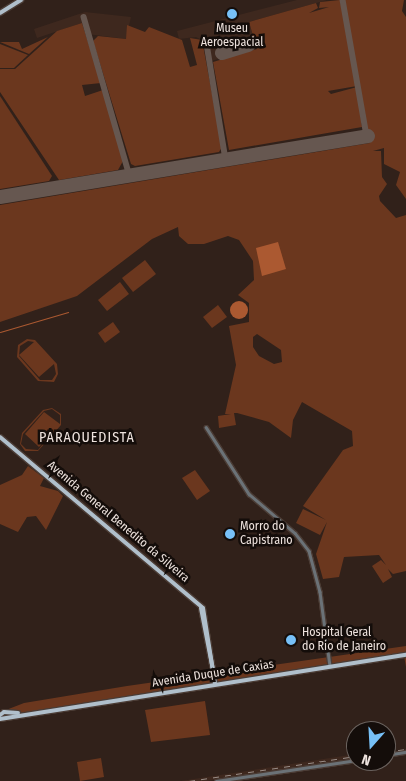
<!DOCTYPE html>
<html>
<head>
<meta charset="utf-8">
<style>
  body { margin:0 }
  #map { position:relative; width:406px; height:781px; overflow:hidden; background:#31211a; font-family:"Fira Sans Condensed",sans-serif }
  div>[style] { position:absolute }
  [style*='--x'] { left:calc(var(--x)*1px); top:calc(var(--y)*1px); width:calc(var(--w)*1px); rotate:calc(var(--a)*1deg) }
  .built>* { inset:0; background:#3e281e }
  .green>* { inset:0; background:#6b371e }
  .water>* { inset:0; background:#ab5931 }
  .round { border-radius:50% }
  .stream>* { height:1px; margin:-0.5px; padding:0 0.5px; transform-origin:0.5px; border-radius:0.5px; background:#ab5931 }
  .taxiway>* { height:5.5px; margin:-2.75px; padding:0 2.75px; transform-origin:2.75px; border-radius:2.75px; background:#665750 }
  .runway>* { height:14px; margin:-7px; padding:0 7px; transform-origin:7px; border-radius:7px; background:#665750 }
  .roads { filter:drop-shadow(1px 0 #4b3c35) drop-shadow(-1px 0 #4b3c35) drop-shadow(0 1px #4b3c35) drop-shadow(0 -1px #4b3c35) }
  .minor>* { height:2.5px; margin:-1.25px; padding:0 1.25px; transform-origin:1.25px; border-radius:1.25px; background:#6b7277 }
  .major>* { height:4px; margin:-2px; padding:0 2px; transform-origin:2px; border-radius:2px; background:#b0bfcb }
  .rail>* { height:1px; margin-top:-0.5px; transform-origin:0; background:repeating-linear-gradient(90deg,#9a8d87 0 6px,transparent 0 12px) }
  .dots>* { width:14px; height:14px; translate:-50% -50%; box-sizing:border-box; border:2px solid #140d0a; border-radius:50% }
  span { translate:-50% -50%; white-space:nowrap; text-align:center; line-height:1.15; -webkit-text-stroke:5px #140d0a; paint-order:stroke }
  .poi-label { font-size:12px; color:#eee3de }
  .left { translate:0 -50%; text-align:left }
  .street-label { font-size:12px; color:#eee3de }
  .neighbourhood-label { font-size:14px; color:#eee3de; letter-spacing:1px }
  .north { position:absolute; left:346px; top:721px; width:50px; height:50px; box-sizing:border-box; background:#140d0a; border:1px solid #6b635f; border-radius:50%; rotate:199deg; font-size:14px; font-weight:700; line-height:20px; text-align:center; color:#eee3de }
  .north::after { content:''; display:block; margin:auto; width:18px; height:22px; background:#77c0f7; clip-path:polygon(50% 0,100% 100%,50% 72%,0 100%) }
</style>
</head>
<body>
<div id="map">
  <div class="built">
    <div style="clip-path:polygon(297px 0,327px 0,249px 22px,257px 49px,207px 62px,202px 40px,196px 37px,179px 39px,177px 31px)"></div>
    <div style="clip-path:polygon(85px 12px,131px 17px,126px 39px,87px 34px,82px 23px,37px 38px,34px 29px)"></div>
    <div style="clip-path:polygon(356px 754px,356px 758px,206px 781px,181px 781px)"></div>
  </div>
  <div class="green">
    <div style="clip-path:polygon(340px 0,357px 86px,328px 91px,331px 94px,357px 87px,362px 127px,229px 150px,213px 62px,257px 49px,249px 22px,316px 3px,318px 8px,309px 13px,329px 7px,319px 8px,320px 2px)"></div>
    <div style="clip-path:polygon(evenodd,344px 0,404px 0,402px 11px,406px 17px,406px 199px,396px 185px,400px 172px,384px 164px,384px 148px,373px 151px,381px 151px,382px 177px,387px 184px,379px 196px,380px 201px,396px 218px,406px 215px,406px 571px,393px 574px,388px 569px,392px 577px,383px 583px,372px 566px,381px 560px,386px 565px,379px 555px,344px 557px,339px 577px,323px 579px,316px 554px,327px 522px,320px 535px,296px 523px,303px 509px,326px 520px,303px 506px,343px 450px,353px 446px,352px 431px,302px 402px,293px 420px,291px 438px,269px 422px,237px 413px,234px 413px,236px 425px,219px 428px,218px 416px,231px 414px,225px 414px,236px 365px,229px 326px,249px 322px,249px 303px,238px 295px,254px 280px,253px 261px,239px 240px,228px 236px,204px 244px,188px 244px,179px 236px,178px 227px,152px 239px,77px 296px,0 322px,0 205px,370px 143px,344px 0,257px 334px,281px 350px,282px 362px,274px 364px,259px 356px,253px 347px,253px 337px,257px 334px)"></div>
    <div style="clip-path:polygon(82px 23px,101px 83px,82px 85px,85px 96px,103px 90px,123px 161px,118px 170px,59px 180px,0 92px,0 69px,15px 69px,57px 31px)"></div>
    <div style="clip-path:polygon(127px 25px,145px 32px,149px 27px,182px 40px,190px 67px,197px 65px,190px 38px,202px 40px,222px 147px,219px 152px,135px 166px,131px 164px,93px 41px,98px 36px,126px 39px)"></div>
    <div style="clip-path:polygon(48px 37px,29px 54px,0 42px,19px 42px,22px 49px)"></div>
    <div style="clip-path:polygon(0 44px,28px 55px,14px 68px,0 68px)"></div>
    <div style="clip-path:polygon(0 96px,52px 176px,49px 181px,0 189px)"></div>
    <div style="clip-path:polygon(145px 260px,156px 274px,133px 292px,122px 278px)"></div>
    <div style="clip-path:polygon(120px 282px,129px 294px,107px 311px,98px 300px)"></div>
    <div style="clip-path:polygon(218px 305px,227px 317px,212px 328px,203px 317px)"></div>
    <div style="clip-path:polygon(113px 322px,120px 332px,105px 343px,98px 333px)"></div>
    <div style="clip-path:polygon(evenodd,27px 339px,35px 340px,57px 364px,58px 374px,54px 382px,38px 381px,17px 357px,18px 345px,27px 339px,28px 341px,34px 342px,19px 355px,39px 377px,54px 364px,56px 374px,52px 380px,40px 380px,19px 356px,20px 346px,28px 341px)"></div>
    <div style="clip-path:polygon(evenodd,52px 408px,61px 414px,61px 425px,38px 451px,25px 451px,20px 444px,22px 433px,43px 410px,52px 408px,52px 409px,60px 415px,60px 424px,44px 412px,25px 434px,39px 447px,53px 432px,38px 450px,26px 449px,21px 444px,23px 434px,44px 411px,52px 409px)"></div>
    <div style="clip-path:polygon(28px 466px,44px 478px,40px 486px,58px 491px,63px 496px,46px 530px,36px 516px,27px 517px,18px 532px,0 524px,0 485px,22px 475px)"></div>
    <div style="clip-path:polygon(195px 470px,210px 491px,197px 500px,182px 478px)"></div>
    <div style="clip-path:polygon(406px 646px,406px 667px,404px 656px,23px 713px,6px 710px,24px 703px,127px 686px)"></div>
    <div style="clip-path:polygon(205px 701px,210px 735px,151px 742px,145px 710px)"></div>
    <div style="clip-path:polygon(101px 758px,104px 777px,80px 781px,77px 762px)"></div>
  </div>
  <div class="water">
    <div style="clip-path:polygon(278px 242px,286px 269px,262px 276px,256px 248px)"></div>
    <div class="round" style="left:230px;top:301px;width:18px;height:18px"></div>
  </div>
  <div class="stream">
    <div style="--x:0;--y:332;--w:71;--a:-16.4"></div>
  </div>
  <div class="taxiway">
    <div style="--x:343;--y:0;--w:138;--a:80"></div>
    <div style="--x:84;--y:17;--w:166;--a:73.9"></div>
    <div style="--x:207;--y:44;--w:118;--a:80.7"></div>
  </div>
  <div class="runway">
    <div style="--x:222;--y:53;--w:28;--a:-17"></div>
    <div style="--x:0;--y:197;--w:373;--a:-9.4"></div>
  </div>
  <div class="roads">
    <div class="minor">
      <div style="--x:206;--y:427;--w:80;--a:57.3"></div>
      <div style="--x:249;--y:494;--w:60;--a:40.3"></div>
      <div style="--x:295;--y:533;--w:23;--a:52"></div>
      <div style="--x:309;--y:551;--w:42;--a:75"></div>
      <div style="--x:320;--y:592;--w:75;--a:82.3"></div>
      <div style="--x:386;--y:755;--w:20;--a:-9"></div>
      <div style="--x:216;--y:781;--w:142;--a:-8.5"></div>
    </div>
    <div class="major">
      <div style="--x:0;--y:13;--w:25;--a:-32"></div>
      <div style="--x:0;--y:437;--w:265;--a:40.1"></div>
      <div style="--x:203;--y:608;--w:77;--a:81"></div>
      <div style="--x:201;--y:608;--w:68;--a:79"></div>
      <div style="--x:0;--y:715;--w:5;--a:-37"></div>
      <div style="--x:4;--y:712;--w:14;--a:4"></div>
      <div style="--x:0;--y:719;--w:411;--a:-9"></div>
    </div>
  </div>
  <div class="rail">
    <div style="--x:386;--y:752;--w:20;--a:-9"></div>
    <div style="--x:189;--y:781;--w:169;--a:-8.5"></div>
  </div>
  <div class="dots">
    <div style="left:232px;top:14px;background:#77c0f7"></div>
    <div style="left:230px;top:534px;background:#77c0f7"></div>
    <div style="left:291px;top:640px;background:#77c0f7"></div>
  </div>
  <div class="poi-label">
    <span style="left:232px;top:36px">Museu<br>Aeroespacial</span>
    <span class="left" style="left:240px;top:534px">Morro do<br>Capistrano</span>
    <span class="left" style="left:302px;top:640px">Hospital Geral<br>do Rio de Janeiro</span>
  </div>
  <div class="street-label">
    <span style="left:118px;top:522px;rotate:40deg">Avenida General Benedito da Silveira</span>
    <span style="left:213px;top:674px;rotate:-9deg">Avenida Duque de Caxias</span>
  </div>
  <div class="neighbourhood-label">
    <span style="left:87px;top:438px">PARAQUEDISTA</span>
  </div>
  <div class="north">N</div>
</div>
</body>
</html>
